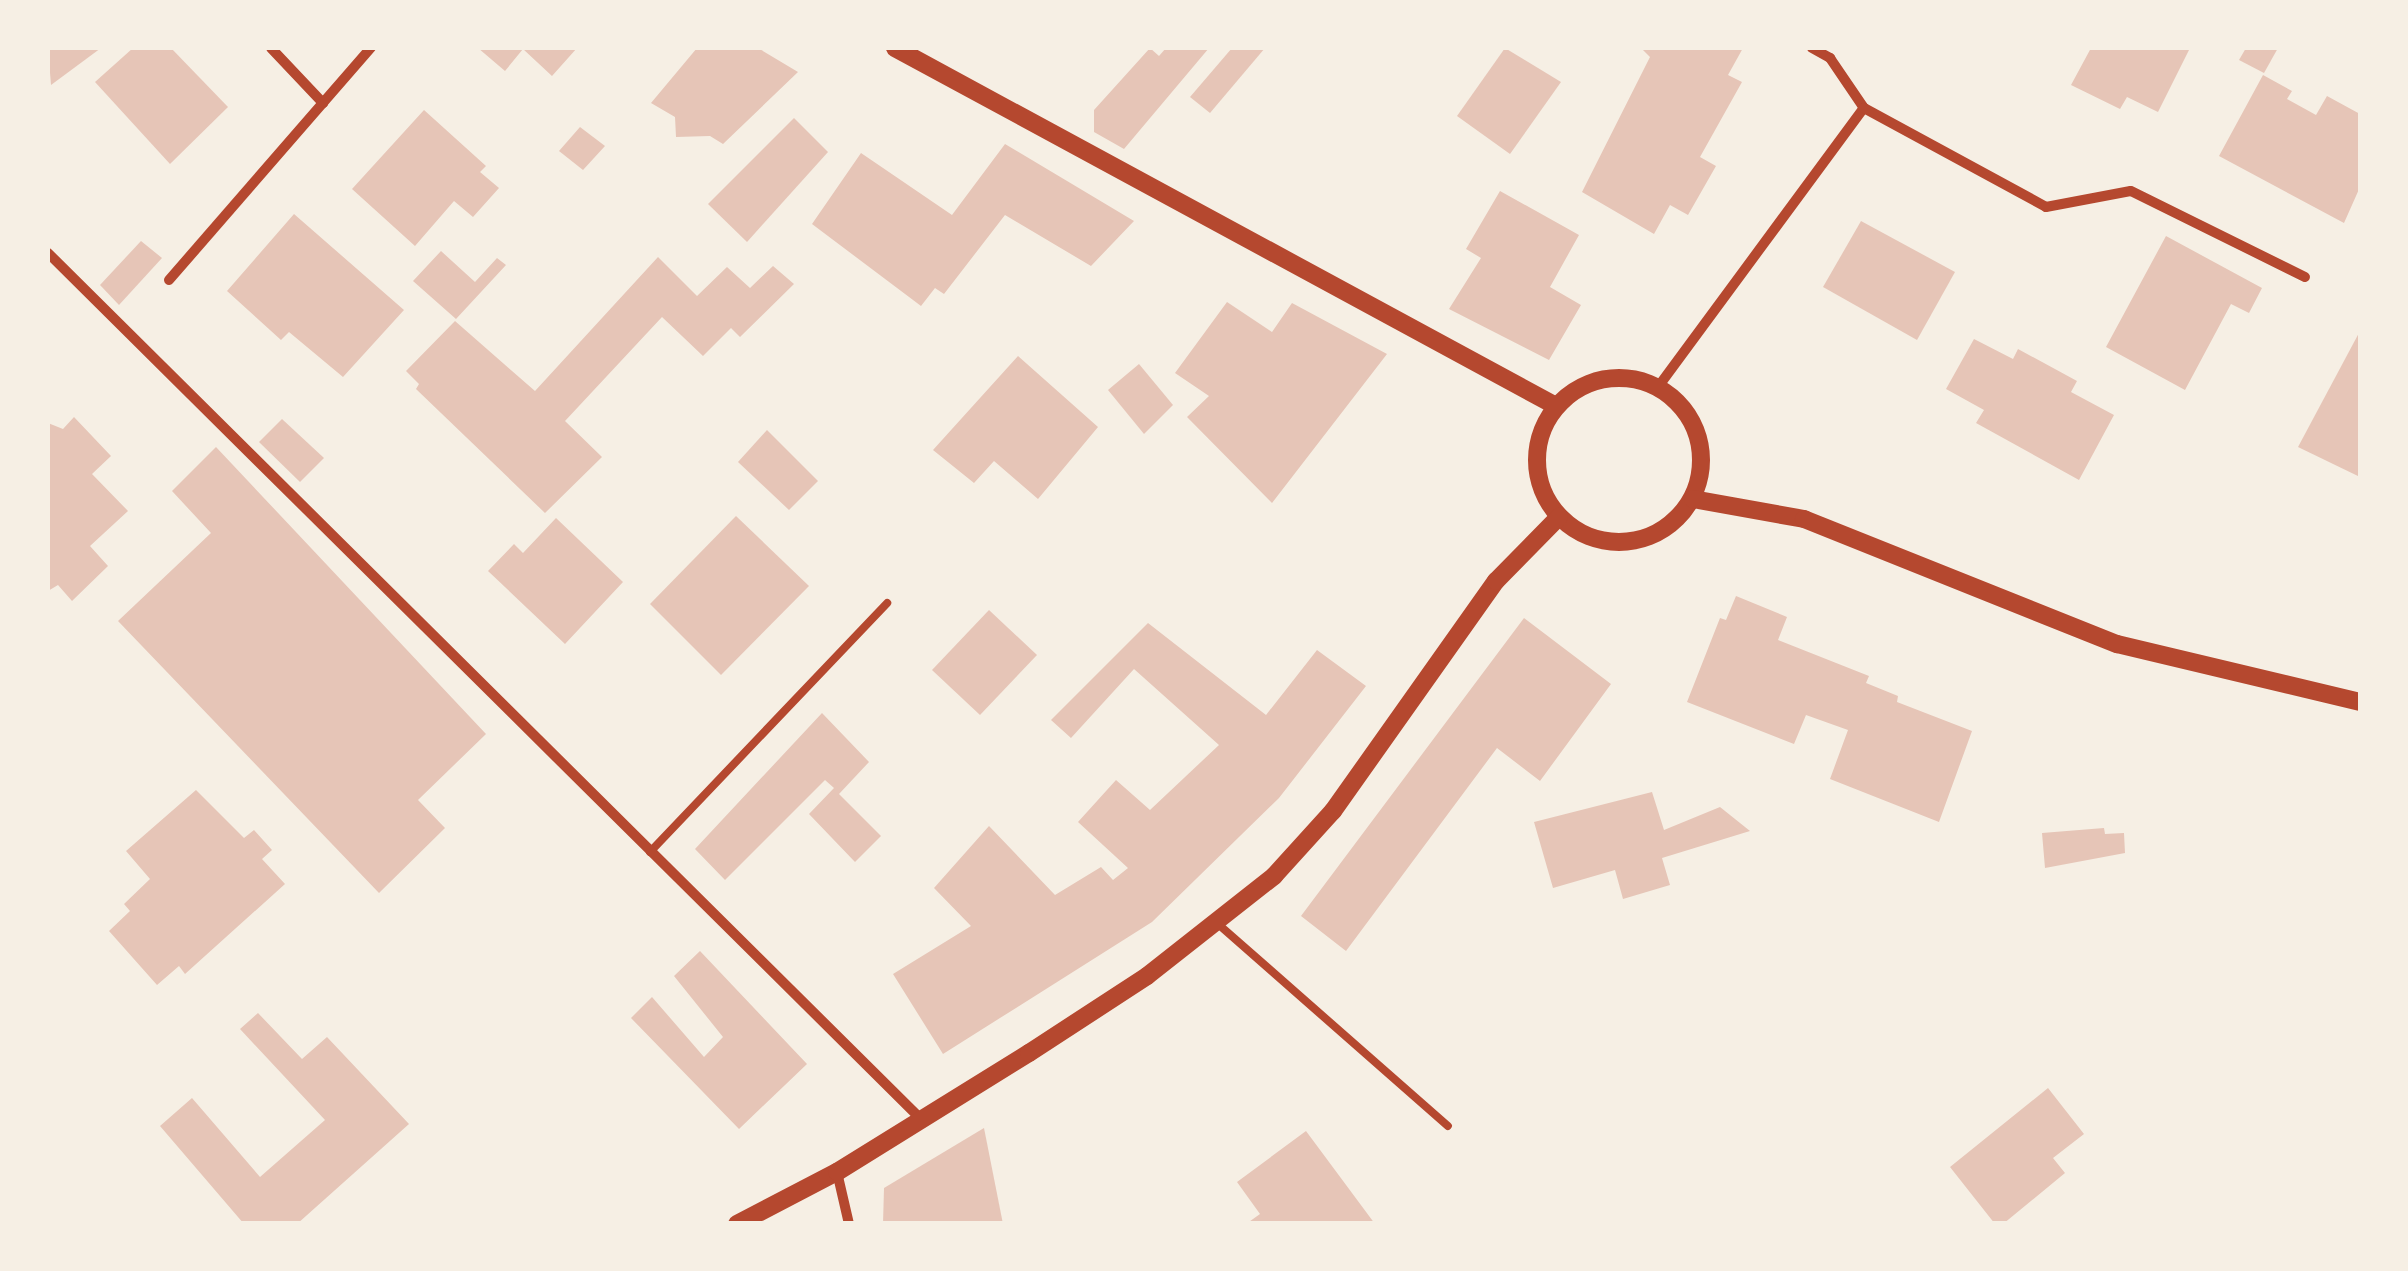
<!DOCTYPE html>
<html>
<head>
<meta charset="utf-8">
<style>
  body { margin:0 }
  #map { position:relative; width:2408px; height:1271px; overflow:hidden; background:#f6efe4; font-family:"Roboto Serif",serif }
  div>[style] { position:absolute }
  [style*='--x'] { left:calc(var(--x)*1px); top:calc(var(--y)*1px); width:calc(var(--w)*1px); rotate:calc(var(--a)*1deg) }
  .building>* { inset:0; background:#e6c5b7 }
  .service>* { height:8px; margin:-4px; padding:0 4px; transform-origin:4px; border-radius:4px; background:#b5482f }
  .minor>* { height:10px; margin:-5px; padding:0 5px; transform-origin:5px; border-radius:5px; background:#b5482f }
  .tertiary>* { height:18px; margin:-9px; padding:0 9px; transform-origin:9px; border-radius:9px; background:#b5482f }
  .tertiary>.ring { margin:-9px; padding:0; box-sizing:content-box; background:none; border:18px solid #b5482f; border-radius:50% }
  span { translate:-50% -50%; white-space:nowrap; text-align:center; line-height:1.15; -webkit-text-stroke:10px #f6efe4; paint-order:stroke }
  .frame { position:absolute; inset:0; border:50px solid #f6efe4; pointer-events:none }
</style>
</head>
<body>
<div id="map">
  <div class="building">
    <div style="clip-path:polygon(48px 48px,101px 48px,51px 85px)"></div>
    <div style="clip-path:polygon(133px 48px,171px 48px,228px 107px,170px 164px,95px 82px)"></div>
    <div style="clip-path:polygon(478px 48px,577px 48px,552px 76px,523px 49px,505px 71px)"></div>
    <div style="clip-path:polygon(697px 48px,758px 48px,798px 72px,723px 144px,710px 136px,676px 137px,675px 117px,651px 103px)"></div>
    <div style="clip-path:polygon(1150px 48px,1159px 56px,1166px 48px,1209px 48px,1124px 149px,1094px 132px,1094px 110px)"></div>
    <div style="clip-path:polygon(1232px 48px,1265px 48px,1210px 113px,1190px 97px)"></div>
    <div style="clip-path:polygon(1505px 48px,1561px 82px,1510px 154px,1457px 116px)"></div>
    <div style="clip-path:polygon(1641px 48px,1743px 48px,1728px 75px,1742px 82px,1700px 157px,1716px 166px,1688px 215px,1670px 205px,1654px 234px,1582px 192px,1650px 57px)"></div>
    <div style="clip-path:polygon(2091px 48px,2190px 48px,2158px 112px,2127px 97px,2120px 109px,2071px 85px)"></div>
    <div style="clip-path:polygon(2246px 48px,2278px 48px,2264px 73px,2239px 60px)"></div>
    <div style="clip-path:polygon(2263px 75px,2292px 91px,2287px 99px,2316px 115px,2327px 96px,2360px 114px,2360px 187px,2344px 223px,2219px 156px)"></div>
    <div style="clip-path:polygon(424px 110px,486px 166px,480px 172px,499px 188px,473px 217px,454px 201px,415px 246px,352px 189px)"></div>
    <div style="clip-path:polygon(794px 118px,828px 152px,747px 242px,708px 204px)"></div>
    <div style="clip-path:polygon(580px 127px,605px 146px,583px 170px,559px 151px)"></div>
    <div style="clip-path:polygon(1005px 144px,1134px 221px,1091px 266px,1005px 215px,944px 294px,935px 288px,921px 306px,812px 224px,861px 153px,952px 215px)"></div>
    <div style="clip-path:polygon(1500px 191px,1579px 235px,1550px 287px,1581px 305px,1549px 360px,1449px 309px,1481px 258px,1466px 249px)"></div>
    <div style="clip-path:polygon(294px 214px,404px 310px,343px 377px,289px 332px,281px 340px,227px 291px)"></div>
    <div style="clip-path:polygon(1861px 221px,1955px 272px,1917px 340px,1823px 287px)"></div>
    <div style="clip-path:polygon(2166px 236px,2262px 288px,2249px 313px,2231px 304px,2185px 390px,2106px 347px)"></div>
    <div style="clip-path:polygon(141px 241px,162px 258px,119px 305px,100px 285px)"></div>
    <div style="clip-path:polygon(441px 251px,475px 282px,497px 258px,506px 265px,456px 319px,413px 281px)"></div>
    <div style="clip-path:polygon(658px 257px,697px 296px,727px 267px,750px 288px,773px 266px,794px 284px,740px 337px,731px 328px,703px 356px,662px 317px,565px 421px,602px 457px,545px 513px,416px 389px,419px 384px,406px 371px,455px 321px,535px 391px)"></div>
    <div style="clip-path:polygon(1227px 302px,1272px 332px,1292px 303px,1387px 354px,1272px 503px,1187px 417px,1209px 396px,1175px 373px)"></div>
    <div style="clip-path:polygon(2360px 331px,2360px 477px,2298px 447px)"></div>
    <div style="clip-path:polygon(1974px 339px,2013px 359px,2018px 349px,2077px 381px,2071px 392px,2114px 415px,2079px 480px,1976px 423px,1984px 410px,1946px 389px)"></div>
    <div style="clip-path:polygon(1018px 356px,1098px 427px,1038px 499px,994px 461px,974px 483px,933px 450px)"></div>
    <div style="clip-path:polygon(1139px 364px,1173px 405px,1144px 434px,1108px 390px)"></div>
    <div style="clip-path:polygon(74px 417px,111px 456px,92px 474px,128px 511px,90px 546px,108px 566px,72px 601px,58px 585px,48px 591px,48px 423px,63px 429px)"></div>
    <div style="clip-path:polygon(282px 419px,324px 458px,300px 482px,259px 442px)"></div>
    <div style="clip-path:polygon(767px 430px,818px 481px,789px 510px,738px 462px)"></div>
    <div style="clip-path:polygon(216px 447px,486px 734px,418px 800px,445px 828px,379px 893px,118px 621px,211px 533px,172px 491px)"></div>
    <div style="clip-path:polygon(736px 516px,809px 586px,721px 675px,650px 604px)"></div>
    <div style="clip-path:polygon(556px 518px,623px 582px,565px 644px,488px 571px,514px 544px,523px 553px)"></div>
    <div style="clip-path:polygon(1736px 596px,1787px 617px,1778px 640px,1869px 676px,1866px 683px,1898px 696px,1897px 702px,1972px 731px,1939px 822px,1830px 779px,1848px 730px,1806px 715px,1794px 744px,1687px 702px,1720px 618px,1726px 620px)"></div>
    <div style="clip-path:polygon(989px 610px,1037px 655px,980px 715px,932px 670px)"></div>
    <div style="clip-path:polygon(1524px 618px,1611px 684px,1540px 781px,1497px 748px,1346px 951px,1301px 916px)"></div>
    <div style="clip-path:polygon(1148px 623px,1266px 715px,1317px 650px,1366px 686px,1279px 798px,1152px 922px,943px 1054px,893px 974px,971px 926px,934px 888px,989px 826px,1055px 895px,1101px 867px,1113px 880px,1128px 868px,1078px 822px,1116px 780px,1150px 810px,1219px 745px,1134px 669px,1071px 738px,1051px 720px)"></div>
    <div style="clip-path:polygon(822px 713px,869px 762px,839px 794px,881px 836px,855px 862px,809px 814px,834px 788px,825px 780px,725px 880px,695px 849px)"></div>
    <div style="clip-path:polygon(196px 790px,244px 838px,254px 830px,272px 850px,262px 859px,285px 884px,185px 974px,179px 966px,157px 985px,109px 931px,130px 911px,124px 904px,150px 879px,126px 851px)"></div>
    <div style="clip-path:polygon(1652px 792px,1664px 830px,1720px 807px,1750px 831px,1662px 858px,1670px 885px,1623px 899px,1615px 870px,1553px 888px,1534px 822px)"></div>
    <div style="clip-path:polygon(2104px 828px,2105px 834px,2124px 833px,2125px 853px,2045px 868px,2042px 833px)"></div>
    <div style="clip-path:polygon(700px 951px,807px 1064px,739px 1129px,631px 1018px,652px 997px,704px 1057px,723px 1037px,674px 976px)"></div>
    <div style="clip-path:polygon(258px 1013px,302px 1059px,327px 1037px,409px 1124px,297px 1224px,244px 1224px,160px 1126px,192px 1098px,260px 1177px,325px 1120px,240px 1029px)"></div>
    <div style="clip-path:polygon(2048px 1088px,2084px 1134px,2053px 1158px,2065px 1173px,2003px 1224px,1995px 1224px,1950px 1167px)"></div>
    <div style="clip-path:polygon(984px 1128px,1003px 1224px,883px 1224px,884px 1188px)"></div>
    <div style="clip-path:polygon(1306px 1131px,1375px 1224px,1246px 1224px,1260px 1214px,1237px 1182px)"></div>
  </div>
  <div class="service">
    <div style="--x:650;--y:852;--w:344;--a:-46.4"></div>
    <div style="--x:1218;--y:924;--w:306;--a:41.3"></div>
  </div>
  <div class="minor">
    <div style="--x:271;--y:48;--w:76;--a:46.6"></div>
    <div style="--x:1812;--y:48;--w:21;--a:29"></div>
    <div style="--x:1830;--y:58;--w:60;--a:55.8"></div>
    <div style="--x:48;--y:253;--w:1228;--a:44.77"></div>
    <div style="--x:169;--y:280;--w:308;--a:-49"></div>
    <div style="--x:1658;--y:387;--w:347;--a:-53.6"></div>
    <div style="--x:1864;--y:108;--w:207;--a:28.5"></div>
    <div style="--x:2046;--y:207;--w:86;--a:-10.7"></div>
    <div style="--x:2131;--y:191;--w:194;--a:26.3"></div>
    <div style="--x:837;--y:1172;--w:53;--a:77"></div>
  </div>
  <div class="tertiary">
    <div style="--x:895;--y:48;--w:752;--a:28.44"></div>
    <div class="ring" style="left:1537px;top:378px;width:146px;height:146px"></div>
    <div style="--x:1693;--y:499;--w:113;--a:10.2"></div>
    <div style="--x:1804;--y:519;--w:337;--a:21.8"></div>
    <div style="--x:2117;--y:644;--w:250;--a:13.4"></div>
    <div style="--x:737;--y:1224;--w:113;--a:-27.5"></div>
    <div style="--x:837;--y:1172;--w:226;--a:-31.8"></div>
    <div style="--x:1029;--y:1053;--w:141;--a:-33.1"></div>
    <div style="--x:1147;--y:976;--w:162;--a:-38.2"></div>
    <div style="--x:1274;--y:876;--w:88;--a:-47.8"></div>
    <div style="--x:1333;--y:811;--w:282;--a:-54.7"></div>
    <div style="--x:1496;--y:581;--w:90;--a:-45.5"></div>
  </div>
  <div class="frame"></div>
</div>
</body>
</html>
